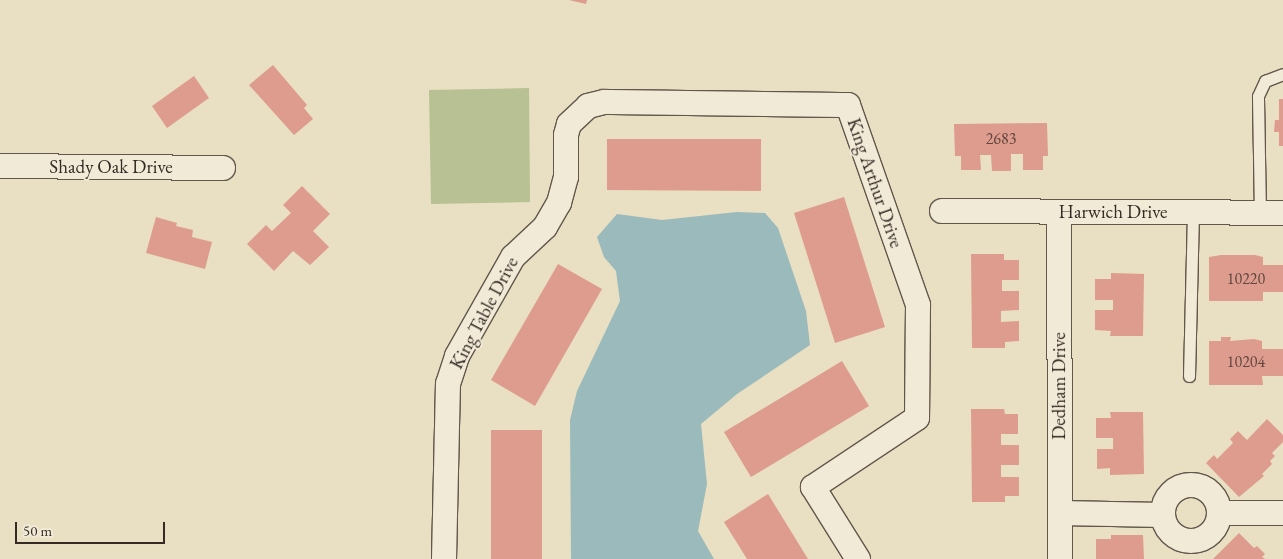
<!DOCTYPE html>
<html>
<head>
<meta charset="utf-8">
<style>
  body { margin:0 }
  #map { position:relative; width:1283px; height:559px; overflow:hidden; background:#e9dfc2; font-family:"EB Garamond",serif }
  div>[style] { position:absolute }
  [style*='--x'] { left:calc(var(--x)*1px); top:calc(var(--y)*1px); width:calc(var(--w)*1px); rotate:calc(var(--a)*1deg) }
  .green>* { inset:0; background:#b7c193 }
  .water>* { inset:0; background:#9ababb }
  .building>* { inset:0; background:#dd9c8e }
  .roads { filter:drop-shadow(1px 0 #63574c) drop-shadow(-1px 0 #63574c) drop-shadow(0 1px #63574c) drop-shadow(0 -1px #63574c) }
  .service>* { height:11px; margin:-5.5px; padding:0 5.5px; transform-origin:5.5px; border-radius:5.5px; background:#f1ead7 }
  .minor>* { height:24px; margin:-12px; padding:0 12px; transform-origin:12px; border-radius:12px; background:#f1ead7 }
  .minor>.ring { margin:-12px; padding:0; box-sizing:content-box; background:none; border:24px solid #f1ead7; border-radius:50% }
  span { translate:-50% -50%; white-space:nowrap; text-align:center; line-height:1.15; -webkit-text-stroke:4px #f1ead7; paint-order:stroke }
  .number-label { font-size:16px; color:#60463e }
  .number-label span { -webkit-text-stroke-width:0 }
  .street-label { font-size:19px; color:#362a24 }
  .scale { position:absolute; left:15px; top:522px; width:150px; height:22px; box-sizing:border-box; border:2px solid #362a24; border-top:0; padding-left:6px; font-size:15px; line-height:18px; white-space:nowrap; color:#362a24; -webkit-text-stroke:4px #f1ead7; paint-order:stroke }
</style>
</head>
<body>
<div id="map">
  <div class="green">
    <div style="clip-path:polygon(529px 88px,530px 202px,431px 204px,429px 90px)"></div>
  </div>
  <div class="water">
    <div style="clip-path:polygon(737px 212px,765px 213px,778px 228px,806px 311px,810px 345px,737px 394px,701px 424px,707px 484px,698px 531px,714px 559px,571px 559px,570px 420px,577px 391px,620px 301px,616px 271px,604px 257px,597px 237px,617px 214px,662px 220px)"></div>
  </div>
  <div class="building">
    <div style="clip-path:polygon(569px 0,587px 0,586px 4px)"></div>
    <div style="clip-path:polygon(273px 65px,307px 105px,304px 108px,313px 119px,294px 135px,249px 85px)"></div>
    <div style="clip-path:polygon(194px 76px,209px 98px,167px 128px,152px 106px)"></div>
    <div style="clip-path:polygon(1279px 99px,1283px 99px,1283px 146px,1279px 146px,1279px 132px,1274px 132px,1275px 120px,1279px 120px)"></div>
    <div style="clip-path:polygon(1047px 123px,1048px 156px,1043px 156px,1043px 170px,1023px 170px,1023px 154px,1011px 154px,1011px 171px,992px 171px,991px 155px,980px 155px,981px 170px,961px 170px,961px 156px,955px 156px,954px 124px)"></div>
    <div style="clip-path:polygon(607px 139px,761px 139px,761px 191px,607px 190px)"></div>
    <div style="clip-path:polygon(302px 186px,330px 214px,313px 231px,329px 247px,310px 265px,293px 251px,274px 271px,247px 244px,266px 225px,272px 231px,291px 213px,283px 205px)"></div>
    <div style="clip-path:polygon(844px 197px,885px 327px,835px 343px,794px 213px)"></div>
    <div style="clip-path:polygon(156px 217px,177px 223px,176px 226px,193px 230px,192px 237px,212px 242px,205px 269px,146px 253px)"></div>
    <div style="clip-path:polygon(971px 254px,1004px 254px,1004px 260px,1019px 260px,1019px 280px,1002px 280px,1002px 291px,1019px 291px,1019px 310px,1001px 311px,1001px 322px,1019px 321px,1019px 341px,1005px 342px,1005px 348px,972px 348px)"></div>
    <div style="clip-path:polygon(1221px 255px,1255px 255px,1263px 257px,1263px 265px,1283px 265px,1283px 292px,1263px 292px,1263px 301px,1209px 301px,1209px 257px)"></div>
    <div style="clip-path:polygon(558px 264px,602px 289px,535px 406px,491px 380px)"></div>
    <div style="clip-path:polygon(1111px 273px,1144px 274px,1143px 336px,1110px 336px,1111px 331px,1095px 330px,1095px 310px,1113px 310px,1113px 300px,1095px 300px,1095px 279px,1111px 279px)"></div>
    <div style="clip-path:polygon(1221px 337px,1231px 337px,1230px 341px,1254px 339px,1262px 341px,1262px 349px,1283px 349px,1283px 376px,1262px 376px,1263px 385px,1209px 385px,1209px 341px,1221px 341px)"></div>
    <div style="clip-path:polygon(842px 361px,869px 406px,751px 477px,724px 432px)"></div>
    <div style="clip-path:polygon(971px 409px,1004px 409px,1005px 414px,1018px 414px,1018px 434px,1001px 434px,1001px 445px,1019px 445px,1019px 465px,1001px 465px,1001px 477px,1019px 477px,1019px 496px,1005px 496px,1005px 502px,972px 502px)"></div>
    <div style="clip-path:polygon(1110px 412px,1143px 412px,1144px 474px,1110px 475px,1110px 468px,1097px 469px,1097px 449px,1113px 449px,1113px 438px,1096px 438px,1096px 418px,1111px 418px)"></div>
    <div style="clip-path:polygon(1267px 419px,1283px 435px,1283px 442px,1272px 453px,1275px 456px,1270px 461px,1272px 464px,1262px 474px,1264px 476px,1239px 497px,1206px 463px,1214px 455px,1217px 459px,1233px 443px,1230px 439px,1238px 431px,1247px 440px)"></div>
    <div style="clip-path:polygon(491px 430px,542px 430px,542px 559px,491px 559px)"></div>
    <div style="clip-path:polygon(768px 494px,808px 559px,747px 559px,724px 522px)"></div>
    <div style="clip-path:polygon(1239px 533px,1254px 548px,1257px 546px,1265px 554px,1262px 557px,1265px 559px,1213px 559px)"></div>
    <div style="clip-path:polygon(1111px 535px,1143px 535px,1144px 559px,1096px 559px,1096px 539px,1111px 539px)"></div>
  </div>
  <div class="roads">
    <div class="service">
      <div style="--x:1260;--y:213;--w:117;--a:-91"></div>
      <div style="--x:1258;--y:96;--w:17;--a:-65"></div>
      <div style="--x:1265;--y:81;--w:19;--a:-21"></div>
      <div style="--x:1189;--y:376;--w:163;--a:-88.6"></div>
    </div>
    <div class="minor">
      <div style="--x:0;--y:166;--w:223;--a:0.5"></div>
      <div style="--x:942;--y:211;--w:341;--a:0.3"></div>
      <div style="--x:1059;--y:212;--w:347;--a:89.8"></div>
      <div class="ring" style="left:1163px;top:485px;width:32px;height:32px"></div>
      <div style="--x:1060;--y:513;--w:103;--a:1.1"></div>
      <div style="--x:1219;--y:513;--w:64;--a:0"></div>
      <div style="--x:444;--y:559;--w:175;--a:-88.7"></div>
      <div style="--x:448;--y:384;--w:29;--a:-72"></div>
      <div style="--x:457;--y:356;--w:114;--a:-60.5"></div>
      <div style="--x:513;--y:257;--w:44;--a:-43.2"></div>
      <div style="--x:545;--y:227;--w:28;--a:-60"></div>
      <div style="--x:559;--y:203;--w:27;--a:-75"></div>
      <div style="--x:566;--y:177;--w:42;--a:-90"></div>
      <div style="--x:566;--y:135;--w:11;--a:-75"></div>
      <div style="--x:569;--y:124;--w:26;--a:-43"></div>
      <div style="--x:588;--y:106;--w:16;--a:-14"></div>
      <div style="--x:604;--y:102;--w:244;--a:0.7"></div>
      <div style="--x:848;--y:105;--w:212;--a:70.7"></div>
      <div style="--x:918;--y:305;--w:113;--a:90.5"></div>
      <div style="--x:917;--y:418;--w:125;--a:146.4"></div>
      <div style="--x:813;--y:487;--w:85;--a:58"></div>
    </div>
  </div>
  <div class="number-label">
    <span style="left:1001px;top:139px">2683</span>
    <span style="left:1246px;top:279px">10220</span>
    <span style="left:1246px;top:362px">10204</span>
  </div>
  <div class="street-label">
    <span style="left:111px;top:167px">Shady Oak Drive</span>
    <span style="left:875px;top:183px;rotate:71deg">King Arthur Drive</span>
    <span style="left:1113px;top:212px">Harwich Drive</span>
    <span style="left:484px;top:313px;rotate:-62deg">King Table Drive</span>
    <span style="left:1059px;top:386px;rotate:-90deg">Dedham Drive</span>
  </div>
  <div class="scale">50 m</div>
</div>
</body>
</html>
